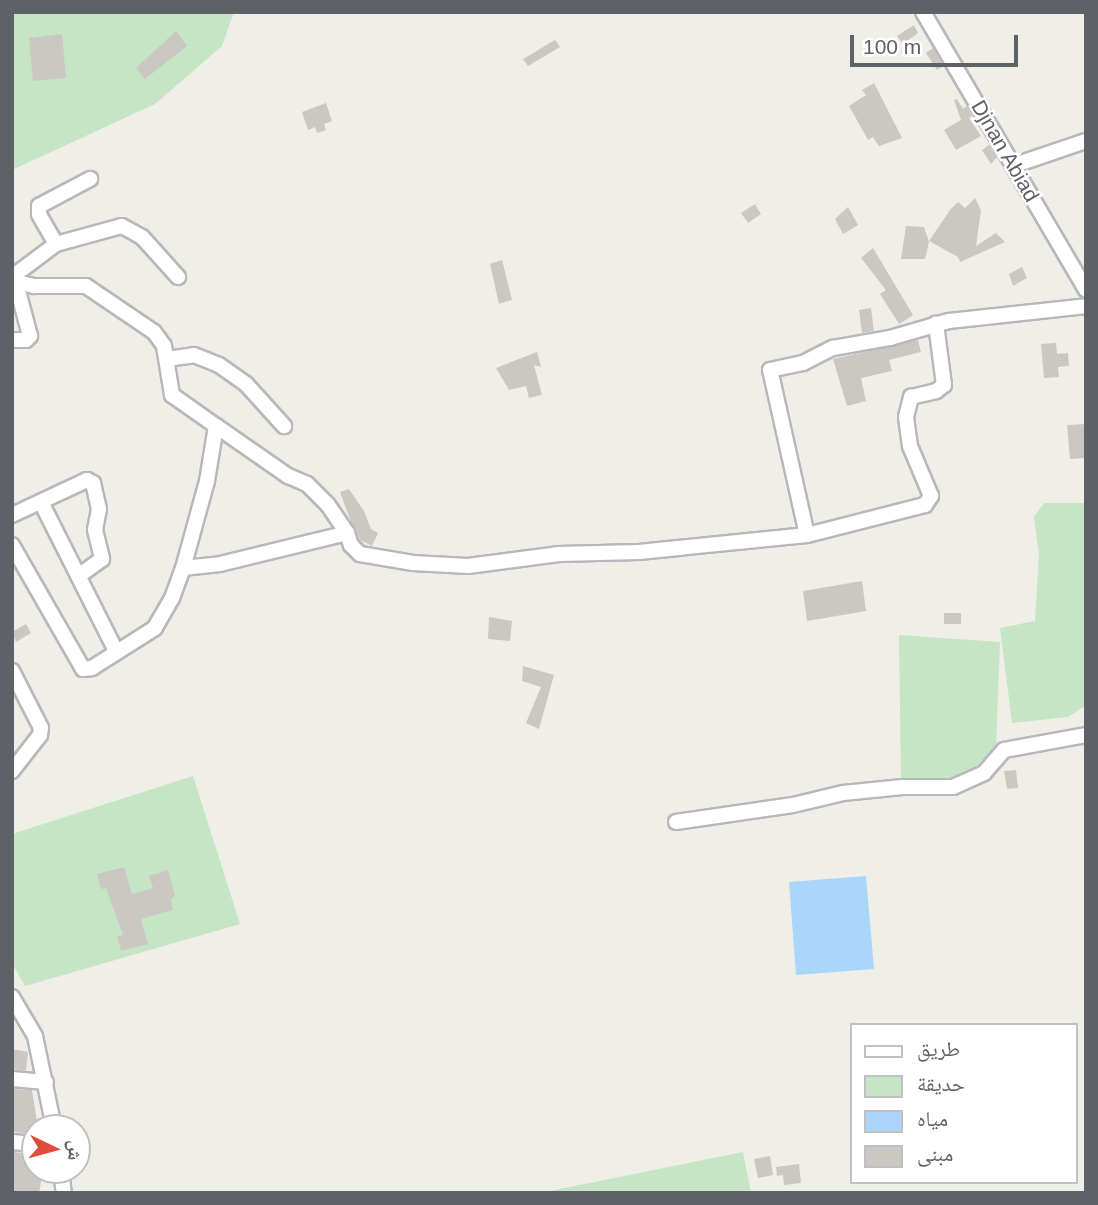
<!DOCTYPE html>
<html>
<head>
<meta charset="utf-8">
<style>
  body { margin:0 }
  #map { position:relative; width:1098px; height:1205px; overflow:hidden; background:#efeee7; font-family:Helvetica,"Noto Naskh Arabic",sans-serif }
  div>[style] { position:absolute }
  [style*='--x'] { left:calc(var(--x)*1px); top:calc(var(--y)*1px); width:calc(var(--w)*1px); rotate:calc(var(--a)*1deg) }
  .green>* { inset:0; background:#c5e5c5 }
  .water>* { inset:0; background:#abd6fb }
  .building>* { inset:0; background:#cbc8c4 }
  .roads { filter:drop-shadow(2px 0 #b7b8bc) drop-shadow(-2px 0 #b7b8bc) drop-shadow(0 2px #b7b8bc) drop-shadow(0 -2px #b7b8bc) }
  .minor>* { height:14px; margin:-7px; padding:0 7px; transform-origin:7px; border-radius:7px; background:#fff }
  span { translate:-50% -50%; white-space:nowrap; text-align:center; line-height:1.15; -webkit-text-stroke:5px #fff; paint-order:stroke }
  .street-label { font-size:21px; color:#5e6166 }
  .frame { position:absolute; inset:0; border:14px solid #5e6166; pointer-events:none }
  .legend { position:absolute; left:850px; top:1023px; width:228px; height:161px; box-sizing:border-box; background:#fff; border:2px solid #bfc0c2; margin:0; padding:9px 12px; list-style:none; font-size:21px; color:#5e6166 }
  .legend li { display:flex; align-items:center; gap:14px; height:35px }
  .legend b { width:35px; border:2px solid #bfc0c2 }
  .north { position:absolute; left:21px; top:1114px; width:70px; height:70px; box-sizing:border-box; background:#fff; border:2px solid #bfc0c2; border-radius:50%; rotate:95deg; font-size:19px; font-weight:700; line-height:28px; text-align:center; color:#5e6166 }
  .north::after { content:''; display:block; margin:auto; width:24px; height:32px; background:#e04c3b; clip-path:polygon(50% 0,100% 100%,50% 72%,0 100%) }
  .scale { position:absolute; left:850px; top:35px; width:168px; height:32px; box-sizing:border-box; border:4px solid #5e6166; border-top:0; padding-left:9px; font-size:21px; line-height:24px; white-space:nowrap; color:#5e6166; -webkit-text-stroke:5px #fff; paint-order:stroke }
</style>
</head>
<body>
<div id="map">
  <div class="green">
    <div style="clip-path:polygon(12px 12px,234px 12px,222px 46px,155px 104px,12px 170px)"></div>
    <div style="clip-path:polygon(1044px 503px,1086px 503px,1086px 705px,1068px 717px,1012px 723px,1000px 628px,1035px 621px,1039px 555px,1034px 517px)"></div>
    <div style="clip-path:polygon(899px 635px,1000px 642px,996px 747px,976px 766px,944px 781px,901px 782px)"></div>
    <div style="clip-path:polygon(193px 776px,240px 924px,25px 986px,12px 963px,12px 834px)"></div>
    <div style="clip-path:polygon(743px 1152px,751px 1193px,542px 1193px,545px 1192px)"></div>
  </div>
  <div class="water">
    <div style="clip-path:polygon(866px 876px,874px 969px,796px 975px,789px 882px)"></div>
  </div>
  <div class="building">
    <div style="clip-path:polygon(914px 25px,918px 33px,903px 44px,897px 36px)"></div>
    <div style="clip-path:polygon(176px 31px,187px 46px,145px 79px,136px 68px)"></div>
    <div style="clip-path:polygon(62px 34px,66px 78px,33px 81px,29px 38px)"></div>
    <div style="clip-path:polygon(555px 40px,560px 47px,528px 66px,523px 59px)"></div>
    <div style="clip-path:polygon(933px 48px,943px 66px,937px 70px,926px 53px)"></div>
    <div style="clip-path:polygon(874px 83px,902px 138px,879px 146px,873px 137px,868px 140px,849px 106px,866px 95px,862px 90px)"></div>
    <div style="clip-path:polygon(957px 99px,963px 109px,967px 106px,972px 116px,969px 118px,981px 136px,956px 150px,944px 130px,961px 120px,954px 100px)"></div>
    <div style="clip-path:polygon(326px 103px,332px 121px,324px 124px,326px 130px,317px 133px,315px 127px,308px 130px,302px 112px)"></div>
    <div style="clip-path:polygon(989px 145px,997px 157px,991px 164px,982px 150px)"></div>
    <div style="clip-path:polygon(975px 198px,981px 210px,976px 246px,996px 233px,1005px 242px,960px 262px,958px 257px,929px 241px,950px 210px,958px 202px,965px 208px)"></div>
    <div style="clip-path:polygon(755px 204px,761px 214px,748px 223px,741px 213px)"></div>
    <div style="clip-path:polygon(848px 207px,858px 225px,843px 234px,835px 219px)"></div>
    <div style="clip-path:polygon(906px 226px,924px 227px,929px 242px,925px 259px,901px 259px)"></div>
    <div style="clip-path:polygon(873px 248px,913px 315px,899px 324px,880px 294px,886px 290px,861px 258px)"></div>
    <div style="clip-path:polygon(502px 260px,512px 300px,499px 304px,490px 264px)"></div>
    <div style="clip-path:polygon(1022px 267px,1027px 278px,1013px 286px,1009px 274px)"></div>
    <div style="clip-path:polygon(871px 308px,874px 331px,862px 333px,859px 310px)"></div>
    <div style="clip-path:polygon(918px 340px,921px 352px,889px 360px,892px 371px,861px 378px,866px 401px,847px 406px,833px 359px)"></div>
    <div style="clip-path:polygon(1056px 343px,1057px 354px,1068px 353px,1069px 366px,1058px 367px,1059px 377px,1044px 378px,1041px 344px)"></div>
    <div style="clip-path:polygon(537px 352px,541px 367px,534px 365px,542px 395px,529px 398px,526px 386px,509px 390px,496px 368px)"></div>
    <div style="clip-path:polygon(1086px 424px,1086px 458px,1070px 459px,1067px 425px)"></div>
    <div style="clip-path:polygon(349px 489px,364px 511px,371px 529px,378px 533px,372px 546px,360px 540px,351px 522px,340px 492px)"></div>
    <div style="clip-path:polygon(862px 581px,866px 611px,807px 621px,803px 591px)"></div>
    <div style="clip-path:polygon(944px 613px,961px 613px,961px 624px,944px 624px)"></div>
    <div style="clip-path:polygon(489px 617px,512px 621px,510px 641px,488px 639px)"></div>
    <div style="clip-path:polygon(26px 624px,31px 633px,16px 642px,12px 632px)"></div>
    <div style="clip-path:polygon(523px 666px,554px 675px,539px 729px,526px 723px,541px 687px,522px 681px)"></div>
    <div style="clip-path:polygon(1016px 770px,1018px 788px,1007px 789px,1004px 771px)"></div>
    <div style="clip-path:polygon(124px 867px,132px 894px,153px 888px,149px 876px,168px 870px,175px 896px,171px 900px,173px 910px,141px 919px,148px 944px,121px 951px,117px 936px,123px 935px,106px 888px,101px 889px,97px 874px)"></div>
    <div style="clip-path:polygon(12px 1049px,28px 1052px,26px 1071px,12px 1069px)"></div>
    <div style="clip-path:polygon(12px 1089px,32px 1090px,38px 1128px,35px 1128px,35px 1134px,12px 1132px)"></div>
    <div style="clip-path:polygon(12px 1152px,35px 1154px,35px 1170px,43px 1170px,39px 1193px,12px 1191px)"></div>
    <div style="clip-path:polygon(770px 1156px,773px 1175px,758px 1178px,754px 1159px)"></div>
    <div style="clip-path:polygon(799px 1164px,801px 1183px,784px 1185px,783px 1175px,777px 1176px,776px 1167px)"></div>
  </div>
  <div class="roads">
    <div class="minor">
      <div style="--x:923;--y:12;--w:322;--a:59.6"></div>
      <div style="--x:1015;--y:165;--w:75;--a:-18.7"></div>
      <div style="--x:56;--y:244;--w:34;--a:-120"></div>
      <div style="--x:39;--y:214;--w:8;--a:-90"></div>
      <div style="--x:39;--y:206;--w:58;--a:-27.9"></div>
      <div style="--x:12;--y:277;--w:55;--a:-36.9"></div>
      <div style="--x:56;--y:244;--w:68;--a:-15.3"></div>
      <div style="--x:122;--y:226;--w:23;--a:29"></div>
      <div style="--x:142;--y:237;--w:54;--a:48"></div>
      <div style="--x:12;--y:281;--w:23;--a:13"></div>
      <div style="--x:34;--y:286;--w:52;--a:0"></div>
      <div style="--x:86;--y:286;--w:82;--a:34.1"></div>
      <div style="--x:154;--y:332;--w:17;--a:54"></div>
      <div style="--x:164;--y:346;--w:50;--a:80.7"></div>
      <div style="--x:172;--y:395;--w:54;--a:35.2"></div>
      <div style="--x:216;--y:426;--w:56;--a:99.3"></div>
      <div style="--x:207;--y:481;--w:90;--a:105.4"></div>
      <div style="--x:183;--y:568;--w:32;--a:110"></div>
      <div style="--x:172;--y:598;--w:34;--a:120"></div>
      <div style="--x:155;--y:628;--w:75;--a:147.6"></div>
      <div style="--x:92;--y:668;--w:9;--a:174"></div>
      <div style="--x:83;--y:669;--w:143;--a:-119.8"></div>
      <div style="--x:12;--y:340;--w:14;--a:0"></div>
      <div style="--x:26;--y:340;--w:6;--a:-45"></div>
      <div style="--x:30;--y:336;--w:55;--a:-104.8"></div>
      <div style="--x:167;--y:359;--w:27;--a:-8"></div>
      <div style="--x:194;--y:355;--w:27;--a:22"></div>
      <div style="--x:219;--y:365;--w:33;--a:35"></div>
      <div style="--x:246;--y:384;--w:57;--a:47.9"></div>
      <div style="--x:41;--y:502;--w:167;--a:63.3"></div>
      <div style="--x:12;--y:515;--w:83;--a:-25"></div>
      <div style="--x:87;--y:480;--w:7;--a:27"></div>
      <div style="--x:93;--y:483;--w:27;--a:77"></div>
      <div style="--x:99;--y:509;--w:21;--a:101"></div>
      <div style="--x:95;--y:530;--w:30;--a:76"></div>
      <div style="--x:102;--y:559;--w:27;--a:144"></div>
      <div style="--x:347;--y:533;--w:13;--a:72"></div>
      <div style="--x:351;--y:545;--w:13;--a:45"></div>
      <div style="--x:360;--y:554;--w:54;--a:9.6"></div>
      <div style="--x:413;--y:563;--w:55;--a:3.1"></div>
      <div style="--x:468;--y:566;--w:92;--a:-7.5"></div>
      <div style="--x:559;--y:554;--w:80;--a:-1.4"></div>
      <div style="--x:639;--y:552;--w:169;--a:-5.8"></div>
      <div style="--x:807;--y:535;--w:122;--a:-14.3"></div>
      <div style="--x:925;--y:505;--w:11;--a:-56"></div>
      <div style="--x:931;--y:496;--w:54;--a:-112.8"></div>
      <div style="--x:910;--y:446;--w:29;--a:-98"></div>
      <div style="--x:906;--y:417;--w:21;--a:-76"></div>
      <div style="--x:911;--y:397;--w:26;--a:-13"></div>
      <div style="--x:936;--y:391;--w:10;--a:-37"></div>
      <div style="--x:944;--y:385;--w:62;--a:-97.5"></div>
      <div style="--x:807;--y:535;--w:169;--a:-102.6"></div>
      <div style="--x:770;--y:370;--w:34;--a:-12"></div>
      <div style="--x:803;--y:363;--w:34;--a:-27"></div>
      <div style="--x:833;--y:348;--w:58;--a:-10"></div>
      <div style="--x:890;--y:338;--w:61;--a:-16.1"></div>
      <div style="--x:949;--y:321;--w:138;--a:-6.2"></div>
      <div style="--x:183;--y:568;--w:37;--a:-6"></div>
      <div style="--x:220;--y:564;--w:131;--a:-13.7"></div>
      <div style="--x:347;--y:533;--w:34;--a:-124"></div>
      <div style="--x:328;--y:505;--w:30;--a:-135"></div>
      <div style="--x:307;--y:484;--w:21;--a:-157"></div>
      <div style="--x:288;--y:476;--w:88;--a:-145.2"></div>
      <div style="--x:12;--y:671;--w:64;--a:63"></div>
      <div style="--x:41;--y:728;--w:7;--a:98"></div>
      <div style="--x:40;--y:735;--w:46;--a:127.9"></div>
      <div style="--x:676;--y:822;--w:118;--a:-8.3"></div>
      <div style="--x:793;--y:805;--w:51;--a:-13.5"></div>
      <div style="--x:843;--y:793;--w:60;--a:-5.7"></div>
      <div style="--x:903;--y:787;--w:50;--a:0"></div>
      <div style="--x:953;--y:787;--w:34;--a:-24"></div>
      <div style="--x:984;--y:773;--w:30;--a:-49"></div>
      <div style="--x:1004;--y:750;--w:83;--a:-10.4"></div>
      <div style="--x:12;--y:997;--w:45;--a:59.5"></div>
      <div style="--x:35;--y:1036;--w:94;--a:78.3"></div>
      <div style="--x:12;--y:1079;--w:34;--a:5"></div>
      <div style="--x:12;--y:1142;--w:23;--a:5"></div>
      <div style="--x:61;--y:1170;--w:23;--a:83"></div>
    </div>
  </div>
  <div class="street-label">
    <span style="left:1005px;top:151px;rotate:60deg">Djnan Abiad</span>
  </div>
  <div class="frame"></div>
  <ul class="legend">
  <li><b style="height:9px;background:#fff"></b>طريق</li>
  <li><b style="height:19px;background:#c5e5c5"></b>حديقة</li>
  <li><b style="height:19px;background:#abd6fb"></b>مياه</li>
  <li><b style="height:19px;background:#cbc8c4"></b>مبنى</li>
  </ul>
  <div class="north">ش</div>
  <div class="scale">100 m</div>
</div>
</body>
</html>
